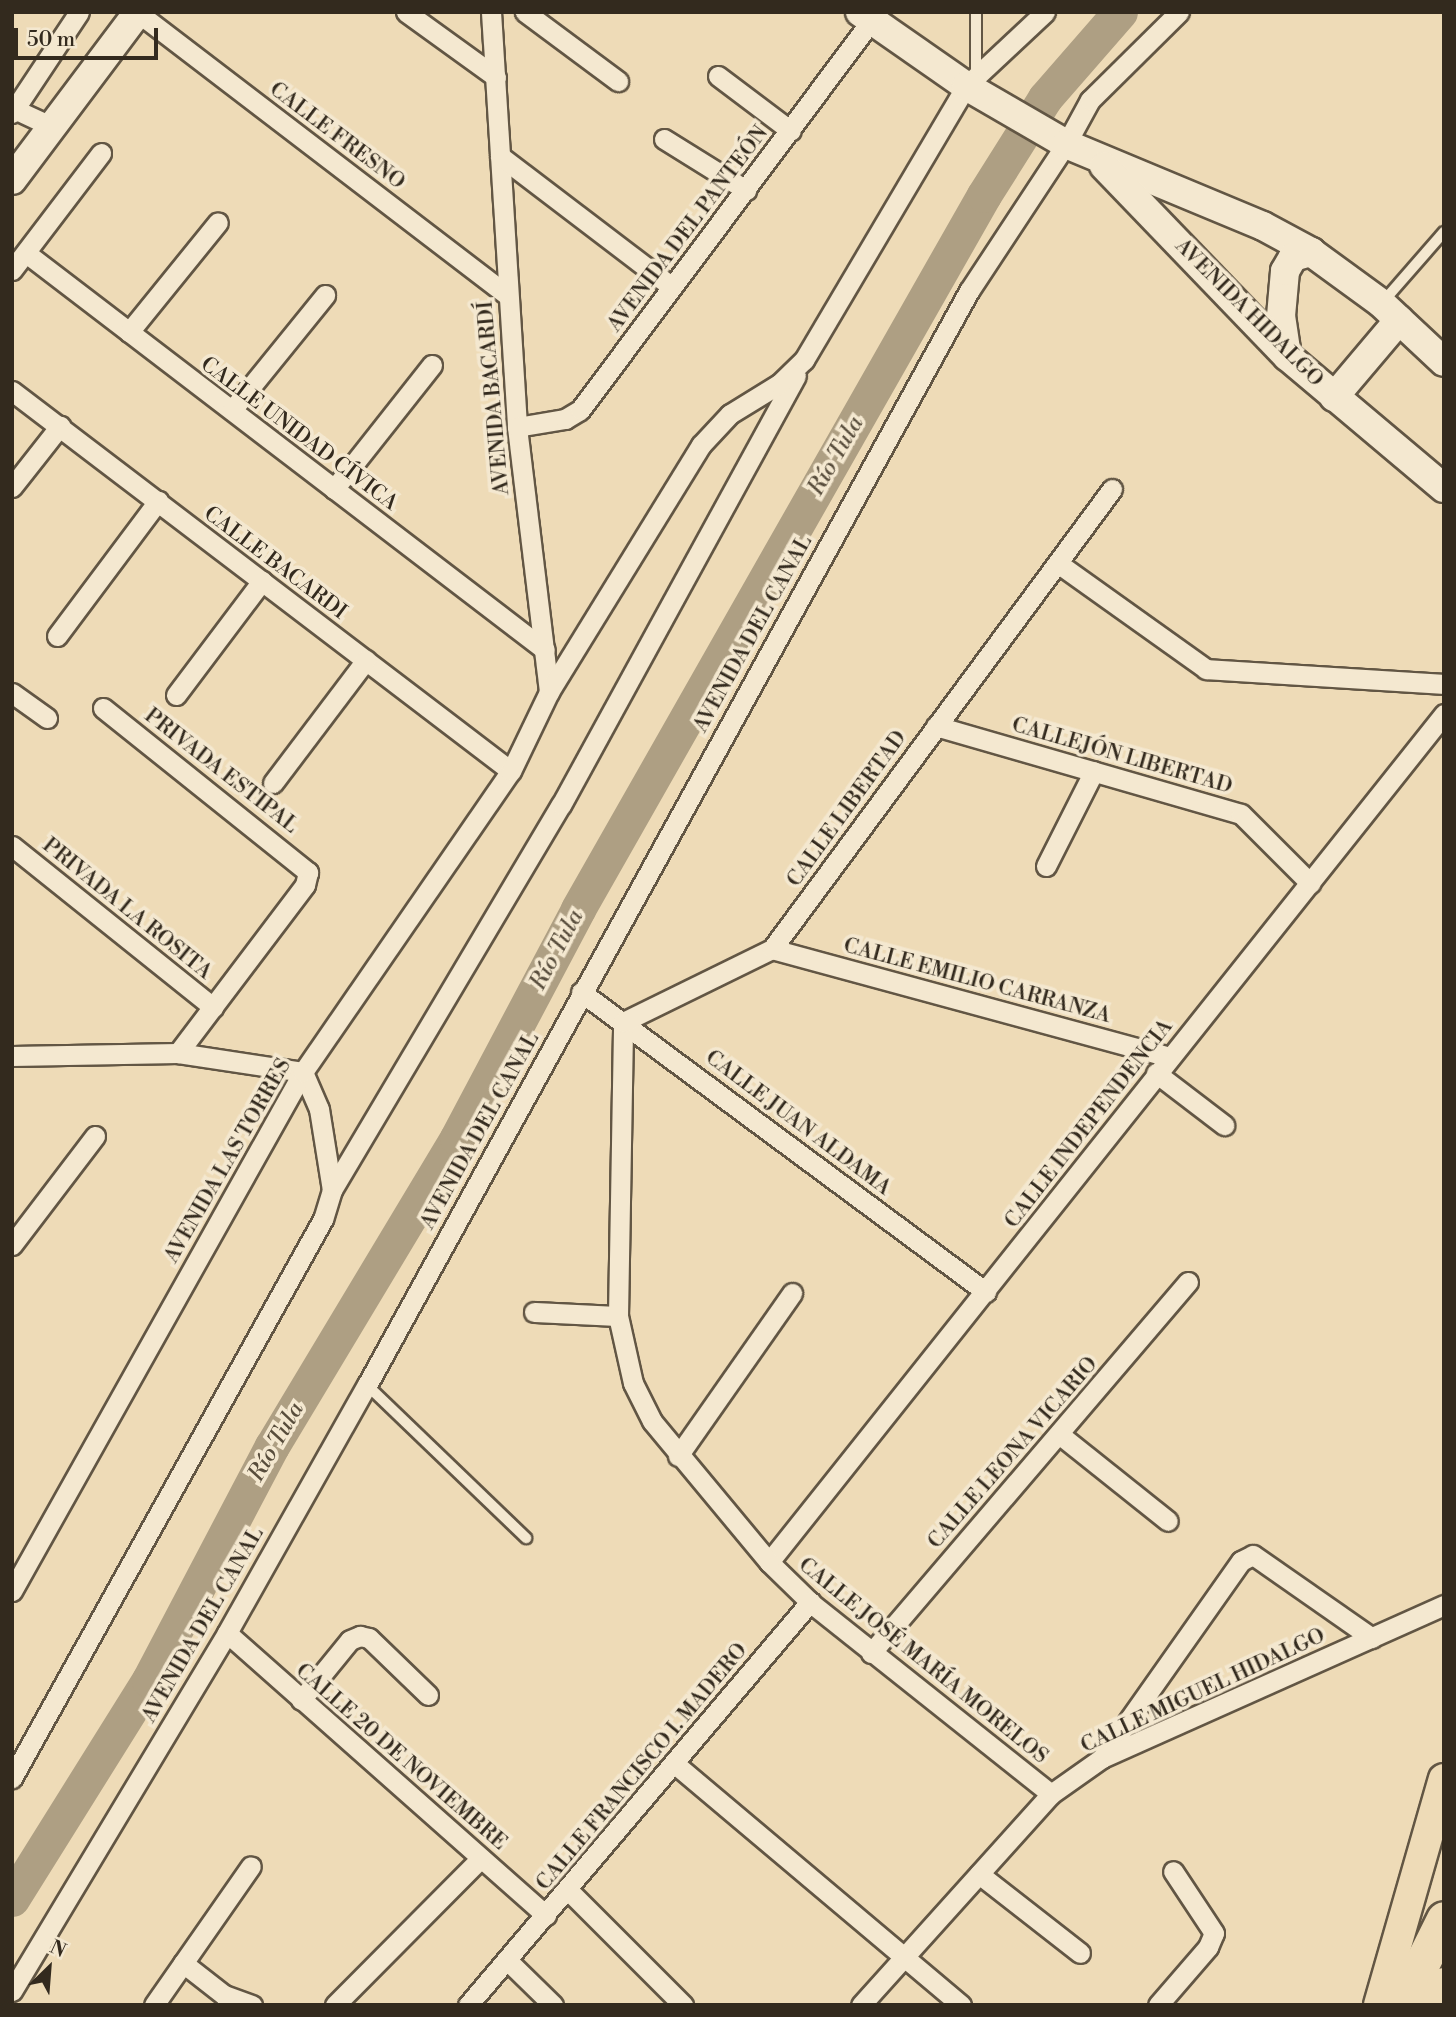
<!DOCTYPE html>
<html>
<head>
<meta charset="utf-8">
<style>
  body { margin:0 }
  #map { position:relative; width:1456px; height:2017px; overflow:hidden; background:#eedbb7; font-family:"Libre Bodoni",serif }
  div>[style] { position:absolute }
  [style*='--x'] { left:calc(var(--x)*1px); top:calc(var(--y)*1px); width:calc(var(--w)*1px); rotate:calc(var(--a)*1deg) }
  .river>* { height:35px; margin:-17.5px; padding:0 17.5px; transform-origin:17.5px; border-radius:17.5px; background:#ae9f83 }
  .roads { filter:drop-shadow(2px 0 #625644) drop-shadow(-2px 0 #625644) drop-shadow(0 2px #625644) drop-shadow(0 -2px #625644) }
  .lane>* { height:10px; margin:-5px; padding:0 5px; transform-origin:5px; border-radius:5px; background:#f4e8d0 }
  .street>* { height:19px; margin:-9.5px; padding:0 9.5px; transform-origin:9.5px; border-radius:9.5px; background:#f4e8d0 }
  .secondary>* { height:28px; margin:-14px; padding:0 14px; transform-origin:14px; border-radius:14px; background:#f4e8d0 }
  .primary>* { height:30px; margin:-15px; padding:0 15px; transform-origin:15px; border-radius:15px; background:#eedbb7 }
  .highway>* { height:35px; margin:-17.5px; padding:0 17.5px; transform-origin:17.5px; border-radius:17.5px; background:#eedbb7 }
  span { translate:-50% -50%; white-space:nowrap; text-align:center; line-height:1.15; -webkit-text-stroke:7px #f4e8d0; paint-order:stroke }
  .street-label { font-size:21px; color:#332a1e }
  .water-label { font-size:23px; color:#584d3c; font-style:italic }
  .frame { position:absolute; inset:0; border:14px solid #332a1e; pointer-events:none }
  .north { position:absolute; left:14px; top:1933px; width:70px; height:70px; -webkit-text-stroke:5px #f4e8d0; paint-order:stroke; rotate:25deg; font-size:19px; font-weight:700; line-height:28px; text-align:center; color:#332a1e }
  .north::after { content:''; display:block; margin:auto; width:24px; height:32px; background:#332a1e; clip-path:polygon(50% 0,100% 100%,50% 72%,0 100%) }
  .scale { position:absolute; left:14px; top:28px; width:144px; height:32px; box-sizing:border-box; border:4px solid #332a1e; border-top:0; padding-left:9px; font-size:21px; line-height:24px; white-space:nowrap; color:#332a1e; -webkit-text-stroke:5px #f4e8d0; paint-order:stroke }
</style>
</head>
<body>
<div id="map">
  <div class="river">
    <div style="--x:12;--y:1899;--w:258;--a:-58"></div>
    <div style="--x:149;--y:1680;--w:264;--a:-62.3"></div>
    <div style="--x:272;--y:1446;--w:359;--a:-59"></div>
    <div style="--x:457;--y:1138;--w:259;--a:-62.1"></div>
    <div style="--x:578;--y:909;--w:821;--a:-60.38"></div>
    <div style="--x:984;--y:195;--w:115;--a:-57.8"></div>
    <div style="--x:1045;--y:98;--w:114;--a:-48.9"></div>
  </div>
  <div class="roads">
    <div class="lane">
      <div style="--x:976;--y:76;--w:64;--a:-90"></div>
      <div style="--x:1382;--y:303;--w:94;--a:-48.9"></div>
      <div style="--x:367;--y:1385;--w:221;--a:43.9"></div>
    </div>
    <div class="street">
      <div style="--x:137;--y:12;--w:467;--a:37.4"></div>
      <div style="--x:406;--y:12;--w:111;--a:35.8"></div>
      <div style="--x:491;--y:12;--w:416;--a:86.4"></div>
      <div style="--x:517;--y:427;--w:267;--a:83.1"></div>
      <div style="--x:525;--y:12;--w:116;--a:36.6"></div>
      <div style="--x:718;--y:76;--w:91;--a:37"></div>
      <div style="--x:12;--y:108;--w:40;--a:25"></div>
      <div style="--x:12;--y:113;--w:121;--a:-56.4"></div>
      <div style="--x:664;--y:139;--w:97;--a:31.9"></div>
      <div style="--x:500;--y:156;--w:216;--a:37.3"></div>
      <div style="--x:26;--y:253;--w:653;--a:37.41"></div>
      <div style="--x:12;--y:270;--w:147;--a:-52.7"></div>
      <div style="--x:129;--y:332;--w:141;--a:-51"></div>
      <div style="--x:12;--y:391;--w:627;--a:37.29"></div>
      <div style="--x:232;--y:410;--w:148;--a:-51"></div>
      <div style="--x:517;--y:427;--w:49;--a:-9.5"></div>
      <div style="--x:565;--y:419;--w:17;--a:-31"></div>
      <div style="--x:580;--y:410;--w:497;--a:-53.2"></div>
      <div style="--x:12;--y:487;--w:78;--a:-51.8"></div>
      <div style="--x:334;--y:489;--w:158;--a:-51.7"></div>
      <div style="--x:1059;--y:564;--w:181;--a:35.5"></div>
      <div style="--x:1206;--y:669;--w:238;--a:3.6"></div>
      <div style="--x:57;--y:636;--w:169;--a:-53.2"></div>
      <div style="--x:12;--y:693;--w:43;--a:35.5"></div>
      <div style="--x:176;--y:695;--w:143;--a:-53"></div>
      <div style="--x:103;--y:708;--w:263;--a:38.7"></div>
      <div style="--x:308;--y:872;--w:13;--a:103"></div>
      <div style="--x:305;--y:885;--w:211;--a:127.1"></div>
      <div style="--x:936;--y:726;--w:317;--a:16.1"></div>
      <div style="--x:1241;--y:814;--w:98;--a:45"></div>
      <div style="--x:273;--y:783;--w:154;--a:-52.9"></div>
      <div style="--x:12;--y:846;--w:258;--a:38.7"></div>
      <div style="--x:1046;--y:866;--w:106;--a:-63.2"></div>
      <div style="--x:772;--y:949;--w:412;--a:15.2"></div>
      <div style="--x:581;--y:992;--w:504;--a:36.53"></div>
      <div style="--x:12;--y:1056;--w:166;--a:-1"></div>
      <div style="--x:178;--y:1053;--w:126;--a:8.6"></div>
      <div style="--x:303;--y:1072;--w:40;--a:66.6"></div>
      <div style="--x:319;--y:1109;--w:82;--a:80.9"></div>
      <div style="--x:332;--y:1190;--w:30;--a:107"></div>
      <div style="--x:323;--y:1219;--w:640;--a:119.09"></div>
      <div style="--x:1156;--y:1073;--w:86;--a:37.4"></div>
      <div style="--x:332;--y:1190;--w:448;--a:-59.3"></div>
      <div style="--x:561;--y:805;--w:489;--a:-61.3"></div>
      <div style="--x:12;--y:1245;--w:137;--a:-52.7"></div>
      <div style="--x:534;--y:1312;--w:84;--a:2.7"></div>
      <div style="--x:1059;--y:1434;--w:139;--a:38.6"></div>
      <div style="--x:678;--y:1456;--w:199;--a:-55"></div>
      <div style="--x:769;--y:1562;--w:1084;--a:-51.48"></div>
      <div style="--x:12;--y:1591;--w:595;--a:-60.72"></div>
      <div style="--x:303;--y:1072;--w:366;--a:-55.4"></div>
      <div style="--x:511;--y:771;--w:88;--a:-64.3"></div>
      <div style="--x:549;--y:692;--w:290;--a:-58.4"></div>
      <div style="--x:701;--y:445;--w:42;--a:-46.9"></div>
      <div style="--x:730;--y:414;--w:57;--a:-31.5"></div>
      <div style="--x:779;--y:384;--w:35;--a:-44"></div>
      <div style="--x:804;--y:360;--w:318;--a:-59.4"></div>
      <div style="--x:966;--y:86;--w:108;--a:-43.1"></div>
      <div style="--x:227;--y:1633;--w:426;--a:41.5"></div>
      <div style="--x:871;--y:1653;--w:488;--a:-49.5"></div>
      <div style="--x:301;--y:1700;--w:77;--a:-50.8"></div>
      <div style="--x:350;--y:1640;--w:11;--a:-22"></div>
      <div style="--x:360;--y:1636;--w:9;--a:13"></div>
      <div style="--x:369;--y:1638;--w:82;--a:44"></div>
      <div style="--x:1102;--y:1758;--w:241;--a:-54.8"></div>
      <div style="--x:1241;--y:1561;--w:13;--a:-27"></div>
      <div style="--x:1253;--y:1555;--w:145;--a:34.9"></div>
      <div style="--x:675;--y:1764;--w:374;--a:40.1"></div>
      <div style="--x:1051;--y:1794;--w:308;--a:-141.5"></div>
      <div style="--x:810;--y:1602;--w:57;--a:-135.7"></div>
      <div style="--x:769;--y:1562;--w:183;--a:-129.7"></div>
      <div style="--x:652;--y:1421;--w:42;--a:-116.6"></div>
      <div style="--x:633;--y:1383;--w:69;--a:-102.6"></div>
      <div style="--x:618;--y:1316;--w:294;--a:-89"></div>
      <div style="--x:623;--y:1022;--w:166;--a:-26.1"></div>
      <div style="--x:772;--y:949;--w:572;--a:-53.53"></div>
      <div style="--x:979;--y:1874;--w:128;--a:38"></div>
      <div style="--x:568;--y:1890;--w:163;--a:45"></div>
      <div style="--x:508;--y:1961;--w:63;--a:44.4"></div>
      <div style="--x:183;--y:1963;--w:52;--a:38"></div>
      <div style="--x:224;--y:1995;--w:30;--a:20"></div>
      <div style="--x:12;--y:1991;--w:418;--a:-59"></div>
      <div style="--x:227;--y:1633;--w:285;--a:-60.6"></div>
      <div style="--x:367;--y:1385;--w:1249;--a:-61.18"></div>
      <div style="--x:969;--y:291;--w:176;--a:-56.6"></div>
      <div style="--x:1066;--y:144;--w:50;--a:-61.4"></div>
      <div style="--x:1090;--y:100;--w:125;--a:-44.7"></div>
      <div style="--x:154;--y:2005;--w:169;--a:-55.1"></div>
      <div style="--x:335;--y:2005;--w:207;--a:-45.2"></div>
      <div style="--x:468;--y:2005;--w:529;--a:-49.68"></div>
      <div style="--x:861;--y:2005;--w:284;--a:-48"></div>
      <div style="--x:1051;--y:1794;--w:62;--a:-35.2"></div>
      <div style="--x:1102;--y:1758;--w:375;--a:-24.1"></div>
      <div style="--x:1158;--y:2005;--w:77;--a:-49.2"></div>
      <div style="--x:1208;--y:1947;--w:15;--a:-67"></div>
      <div style="--x:1214;--y:1933;--w:74;--a:-123.5"></div>
    </div>
    <div class="secondary">
      <div style="--x:860;--y:12;--w:129;--a:34.9"></div>
      <div style="--x:966;--y:86;--w:116;--a:30.1"></div>
      <div style="--x:1066;--y:144;--w:213;--a:22.6"></div>
      <div style="--x:1263;--y:226;--w:55;--a:28.4"></div>
      <div style="--x:1311;--y:252;--w:87;--a:36.1"></div>
      <div style="--x:1381;--y:303;--w:86;--a:43.1"></div>
      <div style="--x:1104;--y:166;--w:264;--a:46.1"></div>
      <div style="--x:1287;--y:356;--w:205;--a:40.1"></div>
      <div style="--x:12;--y:180;--w:210;--a:-53.1"></div>
      <div style="--x:1287;--y:356;--w:40;--a:-98.5"></div>
      <div style="--x:1281;--y:316;--w:45;--a:-84.9"></div>
      <div style="--x:1285;--y:271;--w:16;--a:-60"></div>
      <div style="--x:1293;--y:257;--w:19;--a:-16"></div>
      <div style="--x:1334;--y:397;--w:101;--a:-49.8"></div>
    </div>
    <div class="primary">
      <div style="--x:1379;--y:2005;--w:235;--a:-74"></div>
    </div>
    <div class="highway">
      <div style="--x:1401;--y:2005;--w:96;--a:-63.4"></div>
      <div style="--x:1438;--y:2005;--w:21;--a:-73"></div>
    </div>
  </div>
  <div class="street-label">
    <span style="left:337px;top:136px;rotate:37deg">CALLE FRESNO</span>
    <span style="left:688px;top:229px;rotate:-53deg">AVENIDA DEL PANTEÓN</span>
    <span style="left:1249px;top:313px;rotate:45deg">AVENIDA HIDALGO</span>
    <span style="left:494px;top:398px;rotate:-95deg">AVENIDA BACARDÍ</span>
    <span style="left:299px;top:434px;rotate:37deg">CALLE UNIDAD CÍVICA</span>
    <span style="left:275px;top:563px;rotate:37deg">CALLE BACARDI</span>
    <span style="left:753px;top:634px;rotate:-61deg">AVENIDA DEL CANAL</span>
    <span style="left:1122px;top:756px;rotate:16deg">CALLEJÓN LIBERTAD</span>
    <span style="left:221px;top:771px;rotate:38deg">PRIVADA ESTIPAL</span>
    <span style="left:847px;top:809px;rotate:-54deg">CALLE LIBERTAD</span>
    <span style="left:127px;top:909px;rotate:39deg">PRIVADA LA ROSITA</span>
    <span style="left:977px;top:981px;rotate:15deg">CALLE EMILIO CARRANZA</span>
    <span style="left:798px;top:1123px;rotate:37deg">CALLE JUAN ALDAMA</span>
    <span style="left:1089px;top:1124px;rotate:-52deg">CALLE INDEPENDENCIA</span>
    <span style="left:480px;top:1131px;rotate:-61deg">AVENIDA DEL CANAL</span>
    <span style="left:228px;top:1161px;rotate:-60deg">AVENIDA LAS TORRES</span>
    <span style="left:1013px;top:1453px;rotate:-49deg">CALLE LEONA VICARIO</span>
    <span style="left:203px;top:1625px;rotate:-60deg">AVENIDA DEL CANAL</span>
    <span style="left:923px;top:1661px;rotate:39deg">CALLE JOSÉ MARÍA MORELOS</span>
    <span style="left:1203px;top:1691px;rotate:-25deg">CALLE MIGUEL HIDALGO</span>
    <span style="left:401px;top:1757px;rotate:41deg">CALLE 20 DE NOVIEMBRE</span>
    <span style="left:642px;top:1767px;rotate:-50deg">CALLE FRANCISCO I. MADERO</span>
  </div>
  <div class="water-label">
    <span style="left:836px;top:456px;rotate:-60deg">Río Tula</span>
    <span style="left:557px;top:950px;rotate:-62deg">Río Tula</span>
    <span style="left:276px;top:1442px;rotate:-60deg">Río Tula</span>
  </div>
  <div class="frame"></div>
  <div class="north">N</div>
  <div class="scale">50 m</div>
</div>
</body>
</html>
